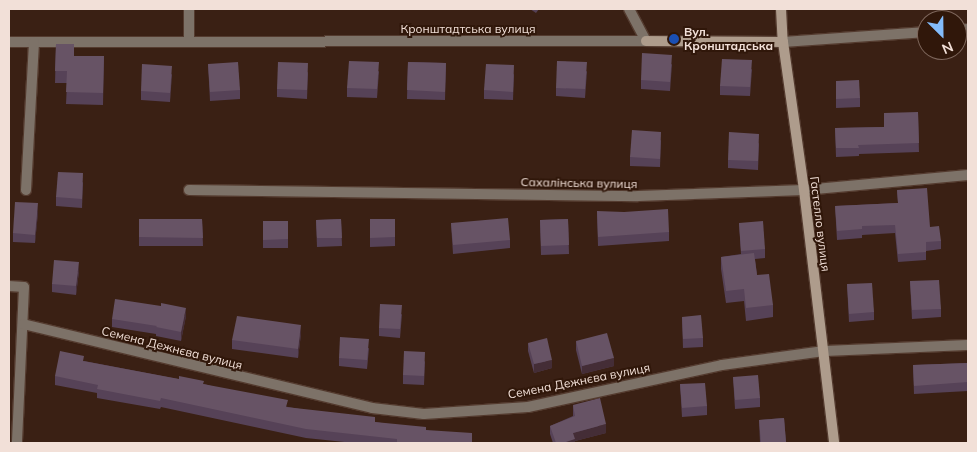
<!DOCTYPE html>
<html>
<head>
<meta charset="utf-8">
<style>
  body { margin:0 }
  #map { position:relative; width:977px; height:452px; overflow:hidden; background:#3a2014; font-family:Mulish,sans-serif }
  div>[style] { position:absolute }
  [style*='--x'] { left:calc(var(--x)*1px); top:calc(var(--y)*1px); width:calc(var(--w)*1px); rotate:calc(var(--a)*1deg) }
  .roads { filter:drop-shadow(1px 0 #543b2f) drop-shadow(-1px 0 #543b2f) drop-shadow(0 1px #543b2f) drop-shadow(0 -1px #543b2f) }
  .street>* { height:10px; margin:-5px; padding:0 5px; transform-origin:5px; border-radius:5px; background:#7d7268 }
  .secondary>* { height:10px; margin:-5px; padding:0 5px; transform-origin:5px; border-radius:5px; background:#ae9c8c }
  .wall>* { inset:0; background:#564257 }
  .shaded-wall>* { inset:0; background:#442d36 }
  .building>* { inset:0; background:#675365 }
  .dots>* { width:14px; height:14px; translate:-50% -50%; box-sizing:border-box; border:2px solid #30170a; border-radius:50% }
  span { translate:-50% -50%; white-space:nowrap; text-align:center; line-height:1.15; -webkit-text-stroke:4px #30170a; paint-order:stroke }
  .street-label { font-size:12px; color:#f2e0d8 }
  .poi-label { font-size:12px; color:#f2e0d8; font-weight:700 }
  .left { translate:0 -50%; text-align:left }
  .frame { position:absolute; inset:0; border:10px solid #f2e0d8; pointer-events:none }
  .north { position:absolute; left:917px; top:10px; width:50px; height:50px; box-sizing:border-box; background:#30170a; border:1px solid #7e675c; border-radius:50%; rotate:157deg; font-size:14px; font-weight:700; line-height:20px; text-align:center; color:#f2e0d8 }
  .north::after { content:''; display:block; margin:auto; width:18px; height:22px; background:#83bcfb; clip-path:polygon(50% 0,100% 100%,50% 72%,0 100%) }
</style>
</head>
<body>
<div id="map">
  <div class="roads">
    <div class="street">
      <div style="--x:957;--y:30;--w:11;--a:-5"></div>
      <div style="--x:189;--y:41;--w:32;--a:-90"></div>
      <div style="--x:9;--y:42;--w:637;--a:-0.09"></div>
      <div style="--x:646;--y:41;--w:36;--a:-118"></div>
      <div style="--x:783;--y:42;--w:144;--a:-4"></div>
      <div style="--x:26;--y:190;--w:148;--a:-86.9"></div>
      <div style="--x:189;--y:190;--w:449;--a:0.8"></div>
      <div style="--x:638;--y:196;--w:166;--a:-2.1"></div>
      <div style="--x:804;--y:190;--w:165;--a:-5.2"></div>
      <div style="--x:9;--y:286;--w:15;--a:4"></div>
      <div style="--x:24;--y:287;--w:156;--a:92.6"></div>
      <div style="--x:23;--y:324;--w:359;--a:13.5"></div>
      <div style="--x:372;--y:408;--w:52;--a:6.6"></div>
      <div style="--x:424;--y:414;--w:104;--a:-3.9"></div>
      <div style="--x:528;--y:407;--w:198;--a:-12.2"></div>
      <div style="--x:722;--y:365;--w:103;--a:-7.8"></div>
      <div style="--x:824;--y:351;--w:144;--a:-2.4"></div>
    </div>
    <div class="secondary">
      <div style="--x:781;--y:9;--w:33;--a:87"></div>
      <div style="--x:783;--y:42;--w:149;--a:81.9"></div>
      <div style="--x:804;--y:190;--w:255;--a:83.2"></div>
      <div style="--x:646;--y:41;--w:137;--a:0.4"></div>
    </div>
  </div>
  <div class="wall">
    <div style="clip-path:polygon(530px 9px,539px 9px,536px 13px)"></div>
    <div style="clip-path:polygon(56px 44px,74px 56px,104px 56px,103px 105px,66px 104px,67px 83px,55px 83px)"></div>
    <div style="clip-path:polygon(408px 62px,446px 63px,445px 100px,407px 99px)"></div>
    <div style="clip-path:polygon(208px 64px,240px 90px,240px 99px,210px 101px)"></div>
    <div style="clip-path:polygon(672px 64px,670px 91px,641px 89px,641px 80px)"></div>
    <div style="clip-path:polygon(752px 69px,750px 96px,720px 95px,720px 86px)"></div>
    <div style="clip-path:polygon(379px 71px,377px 98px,347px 97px,347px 88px)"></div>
    <div style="clip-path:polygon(587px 71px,585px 98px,556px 96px,556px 88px)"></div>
    <div style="clip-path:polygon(308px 72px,307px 99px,277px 97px,277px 89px)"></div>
    <div style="clip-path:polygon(172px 74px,170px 102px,141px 100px,141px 91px)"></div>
    <div style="clip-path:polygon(514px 74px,513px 100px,484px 99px,484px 90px)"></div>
    <div style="clip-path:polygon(836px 81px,860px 98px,860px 107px,836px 108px)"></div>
    <div style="clip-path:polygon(918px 112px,919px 152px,859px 154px,859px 156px,836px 157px,835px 128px,884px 127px)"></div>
    <div style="clip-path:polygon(661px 140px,660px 167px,630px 166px,630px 157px)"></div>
    <div style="clip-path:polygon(759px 143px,758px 170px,728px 168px,728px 160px)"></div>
    <div style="clip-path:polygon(83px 182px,82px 208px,56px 206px,56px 197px)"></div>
    <div style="clip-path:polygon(897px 190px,941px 241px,941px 249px,926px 251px,926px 260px,898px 262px,895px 233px,862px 235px,862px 238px,837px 240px,835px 206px,898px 203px)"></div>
    <div style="clip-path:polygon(597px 211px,669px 232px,669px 241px,598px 246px)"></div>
    <div style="clip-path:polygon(38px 212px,35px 243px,13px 242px,13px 233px)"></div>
    <div style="clip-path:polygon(139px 219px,202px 219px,203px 246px,139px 246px)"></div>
    <div style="clip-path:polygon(341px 219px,342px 246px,317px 247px,316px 220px)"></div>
    <div style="clip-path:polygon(370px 219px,395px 219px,395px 246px,370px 247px)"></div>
    <div style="clip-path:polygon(568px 219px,569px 254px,541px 255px,540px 220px)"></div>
    <div style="clip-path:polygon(263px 221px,288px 221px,288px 248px,263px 248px)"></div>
    <div style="clip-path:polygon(451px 223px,510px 240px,510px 248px,453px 254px)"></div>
    <div style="clip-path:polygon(739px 223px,765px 249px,765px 258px,755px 259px,757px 275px,773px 305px,773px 317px,746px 321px,744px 301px,726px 303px,721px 269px,721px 257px,741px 254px)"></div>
    <div style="clip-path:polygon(79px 271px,76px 295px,52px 292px,52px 284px)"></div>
    <div style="clip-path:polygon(910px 281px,941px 309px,941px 317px,912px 319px)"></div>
    <div style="clip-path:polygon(847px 284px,874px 312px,874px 320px,849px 322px)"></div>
    <div style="clip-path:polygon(402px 314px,400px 338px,379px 336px,379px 328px)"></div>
    <div style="clip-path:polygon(186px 316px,181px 341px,156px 336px,156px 334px,112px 327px,112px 319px)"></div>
    <div style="clip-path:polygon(682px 317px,703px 338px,703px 347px,683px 348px)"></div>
    <div style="clip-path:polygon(301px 334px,298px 358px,232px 349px,232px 340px)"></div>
    <div style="clip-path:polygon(576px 341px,614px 366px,582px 374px,576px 350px)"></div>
    <div style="clip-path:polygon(528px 343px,552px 368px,534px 373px,528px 351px)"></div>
    <div style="clip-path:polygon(369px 348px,367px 369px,339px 366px,339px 358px)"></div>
    <div style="clip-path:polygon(84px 361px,204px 384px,288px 407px,375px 422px,426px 430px,472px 443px,354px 443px,306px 438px,161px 407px,160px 409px,97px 398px,97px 393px,55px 385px,55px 376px)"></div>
    <div style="clip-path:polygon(425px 361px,424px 385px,403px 384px,403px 375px)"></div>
    <div style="clip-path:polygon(968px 363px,968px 391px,914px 394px,913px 365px)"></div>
    <div style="clip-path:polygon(733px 377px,760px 398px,760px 407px,735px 409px)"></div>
    <div style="clip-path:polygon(680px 384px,707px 406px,707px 415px,682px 417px)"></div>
    <div style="clip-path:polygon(573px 405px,606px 433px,575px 441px,575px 443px,553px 443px,550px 434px,550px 426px,573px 416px)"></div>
    <div style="clip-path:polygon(784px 418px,786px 443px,760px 443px,759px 420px)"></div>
  </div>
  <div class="shaded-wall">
    <div style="clip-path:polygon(38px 203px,38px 212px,35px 243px,35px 235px)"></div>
    <div style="clip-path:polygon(79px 262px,79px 271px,76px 295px,76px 286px)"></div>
    <div style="clip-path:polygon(186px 308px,186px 316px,181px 341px,181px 332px)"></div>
    <div style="clip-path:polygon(301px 325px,301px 334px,298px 358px,298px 349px)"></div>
    <div style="clip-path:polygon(614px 358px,614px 366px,582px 374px,582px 366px)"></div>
    <div style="clip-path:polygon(552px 360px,552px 368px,534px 373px,534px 364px)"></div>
    <div style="clip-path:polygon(606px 424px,606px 433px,575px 441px,575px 443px,563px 443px,573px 433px)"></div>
  </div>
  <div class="building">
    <div style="clip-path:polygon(56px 44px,74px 44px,74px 56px,104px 56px,103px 93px,66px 92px,67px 71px,55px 71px)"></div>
    <div style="clip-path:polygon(642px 53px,672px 55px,670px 82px,641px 80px)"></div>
    <div style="clip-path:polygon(722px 59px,752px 60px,750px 87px,720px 86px)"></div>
    <div style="clip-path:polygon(349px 61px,379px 62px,377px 89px,347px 88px)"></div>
    <div style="clip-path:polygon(557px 61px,587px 62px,585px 89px,556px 88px)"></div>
    <div style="clip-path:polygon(238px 62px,240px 90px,210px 92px,208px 64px)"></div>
    <div style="clip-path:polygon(278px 62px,308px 63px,307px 90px,277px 89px)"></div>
    <div style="clip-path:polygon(408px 62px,446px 63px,445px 92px,407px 90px)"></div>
    <div style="clip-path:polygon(142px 64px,172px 66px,170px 93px,141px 91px)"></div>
    <div style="clip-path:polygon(486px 64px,514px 65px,513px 92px,484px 90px)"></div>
    <div style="clip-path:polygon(859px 80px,860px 98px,836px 99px,836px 81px)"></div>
    <div style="clip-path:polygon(918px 112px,919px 143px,858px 145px,859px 148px,836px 148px,835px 128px,884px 127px,884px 113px)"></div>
    <div style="clip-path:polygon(632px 130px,661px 132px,660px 159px,630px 157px)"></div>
    <div style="clip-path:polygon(729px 132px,759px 134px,758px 161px,728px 160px)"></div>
    <div style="clip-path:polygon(58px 172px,83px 173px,82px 199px,56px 197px)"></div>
    <div style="clip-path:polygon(927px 188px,930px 227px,939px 226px,941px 241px,926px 242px,926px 252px,898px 254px,895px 225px,862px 226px,862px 229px,837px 231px,835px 206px,898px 203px,897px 190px)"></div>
    <div style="clip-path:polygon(15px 202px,38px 203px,35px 235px,13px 233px)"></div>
    <div style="clip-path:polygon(668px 209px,669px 232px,598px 237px,597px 211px,624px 212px)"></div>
    <div style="clip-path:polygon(508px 218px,510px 240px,453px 245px,451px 223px)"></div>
    <div style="clip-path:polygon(139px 219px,202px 219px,203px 238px,139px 237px)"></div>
    <div style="clip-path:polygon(341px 219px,342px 238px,317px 238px,316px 220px)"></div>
    <div style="clip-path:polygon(370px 219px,395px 219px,395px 237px,370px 238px)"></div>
    <div style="clip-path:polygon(568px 219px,569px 245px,541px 246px,540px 220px)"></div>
    <div style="clip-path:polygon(263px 221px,288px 221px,288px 239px,263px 240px)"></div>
    <div style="clip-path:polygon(763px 221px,765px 249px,741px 251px,739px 223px)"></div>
    <div style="clip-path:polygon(754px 253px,757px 275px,769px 274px,773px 305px,746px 308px,744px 289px,726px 291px,721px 257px)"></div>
    <div style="clip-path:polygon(54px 260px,79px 262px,76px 286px,52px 284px)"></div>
    <div style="clip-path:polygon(939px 280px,941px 309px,912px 310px,910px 281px)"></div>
    <div style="clip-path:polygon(872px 283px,874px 312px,849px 314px,847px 284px)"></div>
    <div style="clip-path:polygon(115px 299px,161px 306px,161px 303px,186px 308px,181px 332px,156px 327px,157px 326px,112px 319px)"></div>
    <div style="clip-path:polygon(380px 304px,402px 305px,400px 329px,379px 328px)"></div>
    <div style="clip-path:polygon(701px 315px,703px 338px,683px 339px,682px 317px)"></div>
    <div style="clip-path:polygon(237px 316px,301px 325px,298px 349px,232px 340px)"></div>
    <div style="clip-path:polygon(607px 333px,614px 358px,582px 366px,576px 341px)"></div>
    <div style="clip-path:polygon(340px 337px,369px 339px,367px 360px,339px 358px)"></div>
    <div style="clip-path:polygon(547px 338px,552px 360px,534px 364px,528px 343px)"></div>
    <div style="clip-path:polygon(60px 351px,84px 356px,83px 361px,179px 379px,179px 376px,204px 381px,203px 384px,288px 400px,286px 407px,375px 417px,375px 422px,426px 427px,426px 430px,472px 433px,472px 443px,397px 443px,397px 439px,306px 429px,161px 398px,160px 401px,97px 389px,98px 385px,55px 376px)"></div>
    <div style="clip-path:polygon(404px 351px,425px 352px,424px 376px,403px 375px)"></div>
    <div style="clip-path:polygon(968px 363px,968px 382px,914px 386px,913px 365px)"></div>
    <div style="clip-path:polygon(758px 375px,760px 398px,735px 400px,733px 377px)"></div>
    <div style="clip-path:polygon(705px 383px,707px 406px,682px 408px,680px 384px)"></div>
    <div style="clip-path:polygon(600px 398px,606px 424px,573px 433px,575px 439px,563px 443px,556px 443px,550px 426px,575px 416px,573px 405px)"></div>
    <div style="clip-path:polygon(784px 418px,786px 442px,761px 443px,759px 420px)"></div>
  </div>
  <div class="dots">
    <div style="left:674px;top:39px;background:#1a4fb4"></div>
  </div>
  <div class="street-label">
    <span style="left:468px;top:29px">Кронштадтська вулиця</span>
    <span style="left:579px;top:183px;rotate:1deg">Сахалінська вулиця</span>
    <span style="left:820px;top:224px;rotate:83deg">Гастелло вулиця</span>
    <span style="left:172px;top:348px;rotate:14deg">Семена Дежнєва вулиця</span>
    <span style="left:579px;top:381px;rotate:-11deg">Семена Дежнєва вулиця</span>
  </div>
  <div class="poi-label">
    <span class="left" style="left:684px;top:39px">Вул.<br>Кронштадська</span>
  </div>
  <div class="frame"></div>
  <div class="north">N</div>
</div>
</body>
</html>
